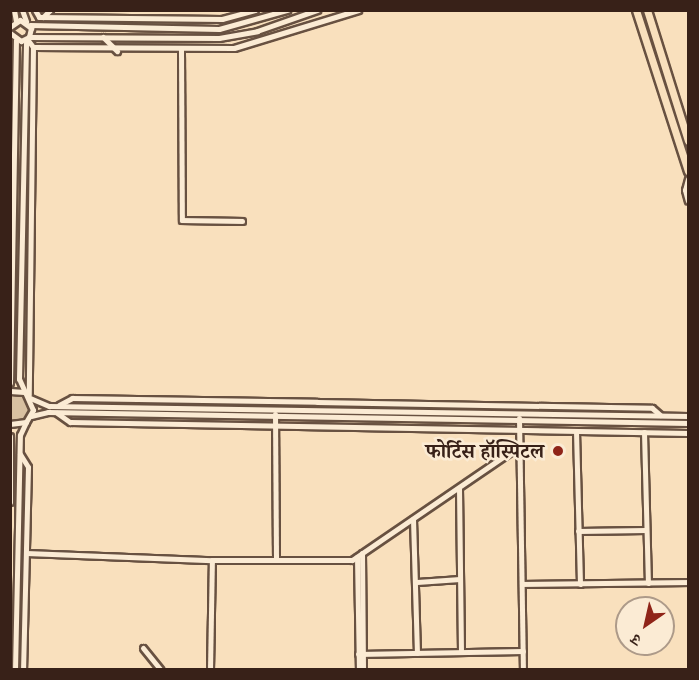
<!DOCTYPE html>
<html>
<head>
<meta charset="utf-8">
<style>
  body { margin:0 }
  #map { position:relative; width:699px; height:680px; overflow:hidden; background:#f9e0bd; font-family:Cardo,"Noto Serif Devanagari",serif }
  div>[style] { position:absolute }
  [style*='--x'] { left:calc(var(--x)*1px); top:calc(var(--y)*1px); width:calc(var(--w)*1px); rotate:calc(var(--a)*1deg) }
  .green>* { inset:0; background:#d8c0a1 }
  .roads { filter:drop-shadow(2px 0 #685141) drop-shadow(-2px 0 #685141) drop-shadow(0 2px #685141) drop-shadow(0 -2px #685141) }
  .minor>* { height:5px; margin:-2.5px; padding:0 2.5px; transform-origin:2.5px; border-radius:2.5px; background:#fbebd4 }
  .major>* { height:7px; margin:-3.5px; padding:0 3.5px; transform-origin:3.5px; border-radius:3.5px; background:#f9e0bd }
  .dots>* { width:16px; height:16px; translate:-50% -50%; box-sizing:border-box; border:3px solid #fbebd4; border-radius:50% }
  span { translate:-50% -50%; white-space:nowrap; text-align:center; line-height:1.15; -webkit-text-stroke:5px #fbebd4; paint-order:stroke }
  .poi-label { font-size:20px; color:#382118; font-weight:700 }
  .right { translate:-100% -50%; text-align:right }
  .frame { position:absolute; inset:0; border:12px solid #382118; pointer-events:none }
  .north { position:absolute; left:615px; top:596px; width:60px; height:60px; box-sizing:border-box; background:#fbebd4; border:2px solid #ad9a89; border-radius:50%; rotate:214deg; font-size:16px; font-weight:700; line-height:24px; text-align:center; color:#382118 }
  .north::after { content:''; display:block; margin:auto; width:21px; height:27px; background:#8f2418; clip-path:polygon(50% 0,100% 100%,50% 72%,0 100%) }
</style>
</head>
<body>
<div id="map">
  <div class="green">
    <div style="clip-path:polygon(11px 394px,22px 395px,29px 406px,28px 414px,20px 421px,11px 421px)"></div>
  </div>
  <div class="roads">
    <div class="minor">
      <div style="--x:14;--y:10;--w:11;--a:80"></div>
      <div style="--x:22;--y:10;--w:12;--a:70"></div>
      <div style="--x:35;--y:10;--w:8;--a:60"></div>
      <div style="--x:39;--y:17;--w:183;--a:0.6"></div>
      <div style="--x:222;--y:19;--w:34;--a:-15"></div>
      <div style="--x:43;--y:17;--w:10;--a:-45"></div>
      <div style="--x:30;--y:25;--w:189;--a:1.2"></div>
      <div style="--x:219;--y:29;--w:71;--a:-15.6"></div>
      <div style="--x:10;--y:27;--w:12;--a:-35"></div>
      <div style="--x:20;--y:20;--w:14;--a:36"></div>
      <div style="--x:31;--y:28;--w:9;--a:103"></div>
      <div style="--x:29;--y:37;--w:9;--a:153"></div>
      <div style="--x:21;--y:41;--w:14;--a:-144"></div>
      <div style="--x:29;--y:37;--w:190;--a:0.3"></div>
      <div style="--x:219;--y:38;--w:39;--a:-10"></div>
      <div style="--x:257;--y:31;--w:64;--a:-19.3"></div>
      <div style="--x:103;--y:37;--w:20;--a:45"></div>
      <div style="--x:27;--y:39;--w:10;--a:53"></div>
      <div style="--x:33;--y:47;--w:348;--a:90.7"></div>
      <div style="--x:33;--y:47;--w:201;--a:0.3"></div>
      <div style="--x:234;--y:48;--w:130;--a:-17"></div>
      <div style="--x:181;--y:50;--w:170;--a:89.7"></div>
      <div style="--x:182;--y:220;--w:60;--a:1"></div>
      <div style="--x:688;--y:179;--w:11;--a:105"></div>
      <div style="--x:685;--y:190;--w:11;--a:75"></div>
      <div style="--x:10;--y:383;--w:343;--a:-89"></div>
      <div style="--x:10;--y:391;--w:14;--a:4"></div>
      <div style="--x:30;--y:398;--w:21;--a:23"></div>
      <div style="--x:49;--y:406;--w:639;--a:0.9"></div>
      <div style="--x:59;--y:405;--w:15;--a:-28"></div>
      <div style="--x:72;--y:398;--w:245;--a:0.9"></div>
      <div style="--x:317;--y:402;--w:335;--a:1"></div>
      <div style="--x:652;--y:408;--w:11;--a:41"></div>
      <div style="--x:57;--y:413;--w:16;--a:35"></div>
      <div style="--x:70;--y:422;--w:618;--a:1.02"></div>
      <div style="--x:275;--y:414;--w:146;--a:89.6"></div>
      <div style="--x:31;--y:416;--w:17;--a:-13"></div>
      <div style="--x:48;--y:412;--w:640;--a:0.98"></div>
      <div style="--x:519;--y:418;--w:252;--a:89.1"></div>
      <div style="--x:10;--y:424;--w:16;--a:-7"></div>
      <div style="--x:26;--y:422;--w:14;--a:-60"></div>
      <div style="--x:33;--y:410;--w:34;--a:-114"></div>
      <div style="--x:19;--y:379;--w:339;--a:-88.8"></div>
      <div style="--x:576;--y:431;--w:153;--a:88.5"></div>
      <div style="--x:644;--y:432;--w:151;--a:88.5"></div>
      <div style="--x:10;--y:436;--w:66;--a:90"></div>
      <div style="--x:20;--y:454;--w:15;--a:58"></div>
      <div style="--x:28;--y:467;--w:203;--a:91.4"></div>
      <div style="--x:459;--y:488;--w:164;--a:89.3"></div>
      <div style="--x:413;--y:519;--w:134;--a:88.3"></div>
      <div style="--x:578;--y:531;--w:68;--a:-0.8"></div>
      <div style="--x:26;--y:553;--w:186;--a:2.2"></div>
      <div style="--x:212;--y:560;--w:140;--a:0"></div>
      <div style="--x:352;--y:560;--w:202;--a:-34.3"></div>
      <div style="--x:362;--y:553;--w:117;--a:89.5"></div>
      <div style="--x:357;--y:557;--w:113;--a:89"></div>
      <div style="--x:417;--y:582;--w:43;--a:-4"></div>
      <div style="--x:522;--y:584;--w:166;--a:-0.7"></div>
      <div style="--x:143;--y:648;--w:28;--a:51"></div>
      <div style="--x:358;--y:654;--w:165;--a:-1"></div>
      <div style="--x:15;--y:670;--w:235;--a:-88.8"></div>
      <div style="--x:20;--y:435;--w:14;--a:-65"></div>
      <div style="--x:210;--y:670;--w:110;--a:-89"></div>
    </div>
    <div class="major">
      <div style="--x:636;--y:10;--w:169;--a:72.1"></div>
      <div style="--x:647;--y:10;--w:137;--a:72.6"></div>
    </div>
  </div>
  <div class="dots">
    <div style="left:558px;top:451px;background:#8f2418"></div>
  </div>
  <div class="poi-label">
    <span class="right" style="left:544px;top:451px">फोर्टिस हॉस्पिटल</span>
  </div>
  <div class="frame"></div>
  <div class="north">उ</div>
</div>
</body>
</html>
